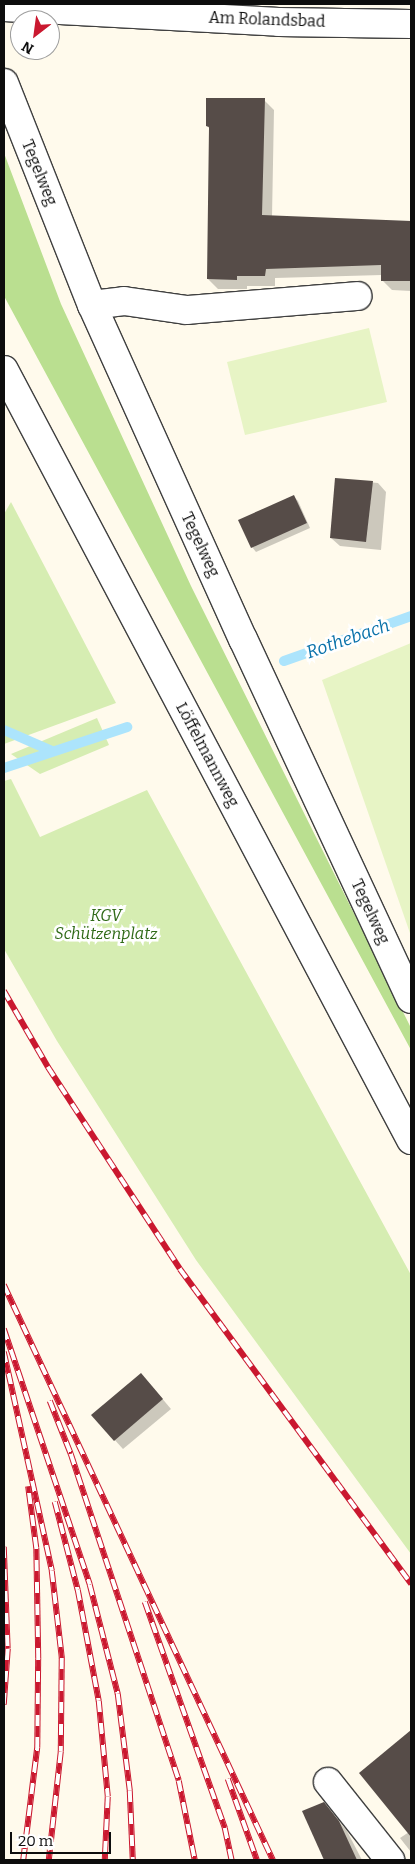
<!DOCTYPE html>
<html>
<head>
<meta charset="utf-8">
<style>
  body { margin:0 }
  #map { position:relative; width:415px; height:1864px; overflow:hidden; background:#fffaec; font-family:Bitter,serif }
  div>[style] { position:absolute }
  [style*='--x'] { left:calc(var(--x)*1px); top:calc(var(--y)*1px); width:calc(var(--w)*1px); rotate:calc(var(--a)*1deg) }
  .green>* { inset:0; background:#d6edb2 }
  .forest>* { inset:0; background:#badf90 }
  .pitch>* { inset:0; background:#e7f4c5 }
  .shadow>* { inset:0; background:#0003 }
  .stream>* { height:10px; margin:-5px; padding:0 5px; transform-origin:5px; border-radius:5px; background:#ace4fc }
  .building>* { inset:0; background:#564c48 }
  .roads { filter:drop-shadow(1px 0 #404040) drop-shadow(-1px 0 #404040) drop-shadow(0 1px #404040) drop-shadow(0 -1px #404040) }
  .minor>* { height:28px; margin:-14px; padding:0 14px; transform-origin:14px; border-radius:14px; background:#fff }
  .rail>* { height:5.5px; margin-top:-2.75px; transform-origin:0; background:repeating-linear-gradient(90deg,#fff 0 11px,#ca182f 0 22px); box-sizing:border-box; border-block:1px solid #ca182f }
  span { translate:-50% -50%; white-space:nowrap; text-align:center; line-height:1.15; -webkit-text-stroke:5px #fff; paint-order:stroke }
  .street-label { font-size:16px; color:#0d0d0d }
  .park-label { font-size:16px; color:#2f6a17; font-style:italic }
  .water-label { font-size:18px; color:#0a72aa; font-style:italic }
  .frame { position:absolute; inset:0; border:5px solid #0d0d0d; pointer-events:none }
  .north { position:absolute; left:10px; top:10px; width:50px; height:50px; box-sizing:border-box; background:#fff; border:1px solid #9e9e9e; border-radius:50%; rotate:210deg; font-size:14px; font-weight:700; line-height:20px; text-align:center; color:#0d0d0d }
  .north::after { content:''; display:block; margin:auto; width:18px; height:22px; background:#ca182f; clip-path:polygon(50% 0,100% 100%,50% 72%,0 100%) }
  .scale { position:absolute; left:10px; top:1832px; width:101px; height:22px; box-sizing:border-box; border:2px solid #0d0d0d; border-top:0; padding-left:6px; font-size:15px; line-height:18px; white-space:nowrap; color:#0d0d0d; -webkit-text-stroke:4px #fff; paint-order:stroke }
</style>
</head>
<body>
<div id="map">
  <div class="green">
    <div style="clip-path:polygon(11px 502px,116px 703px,4px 744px,4px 514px)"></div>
    <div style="clip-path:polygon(97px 718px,109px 745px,40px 774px,11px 754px)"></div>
    <div style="clip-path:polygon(11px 779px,40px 837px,147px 790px,411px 1275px,411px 1554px,196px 1260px,57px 1041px,4px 949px,4px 781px)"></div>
  </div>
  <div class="forest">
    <div style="clip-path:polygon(4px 153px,61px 304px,191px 586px,411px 1028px,411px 1050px,4px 296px)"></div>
  </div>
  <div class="pitch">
    <div style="clip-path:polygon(369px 328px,387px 402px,245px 435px,227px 362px)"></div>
    <div style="clip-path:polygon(411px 643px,411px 936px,322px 680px)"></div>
  </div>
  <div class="shadow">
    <div style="clip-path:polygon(264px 100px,274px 110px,272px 217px,411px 222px,411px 291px,392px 290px,382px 280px,382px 275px,275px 278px,275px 286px,247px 286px,247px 289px,218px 289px,208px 279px,210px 129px,207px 126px)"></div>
    <div style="clip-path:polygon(337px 479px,378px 483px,386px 492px,381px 550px,340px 546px,331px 538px)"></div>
    <div style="clip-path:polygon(294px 497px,298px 501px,310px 528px,256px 552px,252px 547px)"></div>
    <div style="clip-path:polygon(149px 1383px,171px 1409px,123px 1449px,92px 1415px)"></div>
    <div style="clip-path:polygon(411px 1732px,411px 1852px,400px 1838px,409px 1832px,361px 1773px)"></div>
    <div style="clip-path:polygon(323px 1803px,347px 1831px,362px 1860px,326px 1860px,304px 1812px)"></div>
  </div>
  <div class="stream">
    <div style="--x:284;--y:661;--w:135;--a:-19.5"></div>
    <div style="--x:4;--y:730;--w:52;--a:23.6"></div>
    <div style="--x:4;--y:768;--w:130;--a:-18.4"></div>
  </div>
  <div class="building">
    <div style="clip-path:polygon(206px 98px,265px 98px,262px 215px,411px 221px,411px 281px,381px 281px,381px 265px,266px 269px,265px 276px,237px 276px,237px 280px,207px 279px,209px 127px,206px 126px)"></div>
    <div style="clip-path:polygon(335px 478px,373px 481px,366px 542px,330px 538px)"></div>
    <div style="clip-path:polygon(294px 495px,307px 523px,251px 548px,238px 520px)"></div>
    <div style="clip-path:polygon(141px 1373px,163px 1399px,114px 1441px,91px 1415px)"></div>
    <div style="clip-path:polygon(411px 1730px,411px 1837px,359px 1773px)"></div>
    <div style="clip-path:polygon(324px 1802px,339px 1821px,357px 1860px,324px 1860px,302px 1811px)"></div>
  </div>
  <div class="roads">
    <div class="minor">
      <div style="--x:4;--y:7;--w:275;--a:3.1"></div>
      <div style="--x:279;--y:22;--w:132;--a:0.9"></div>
      <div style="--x:4;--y:83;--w:239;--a:68.4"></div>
      <div style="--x:92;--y:305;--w:367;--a:65.7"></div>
      <div style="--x:243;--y:639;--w:397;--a:65"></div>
      <div style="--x:92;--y:305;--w:32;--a:-7"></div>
      <div style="--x:124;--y:301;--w:64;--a:8.1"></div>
      <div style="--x:187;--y:310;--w:171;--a:-4.7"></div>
      <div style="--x:4;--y:370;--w:871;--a:62.14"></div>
      <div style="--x:328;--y:1782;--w:100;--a:51.5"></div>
    </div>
  </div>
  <div class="rail">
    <div style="--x:4;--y:991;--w:88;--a:59.9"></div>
    <div style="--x:48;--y:1067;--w:241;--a:56.8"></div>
    <div style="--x:180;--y:1269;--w:391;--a:53.7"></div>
    <div style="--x:4;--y:1285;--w:635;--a:64.93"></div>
    <div style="--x:4;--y:1329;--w:270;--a:71.4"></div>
    <div style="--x:90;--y:1585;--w:113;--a:75.6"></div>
    <div style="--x:118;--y:1694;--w:98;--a:82.9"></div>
    <div style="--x:130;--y:1791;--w:69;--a:87.5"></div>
    <div style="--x:4;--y:1352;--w:224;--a:77.6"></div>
    <div style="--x:52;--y:1571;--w:88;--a:83.4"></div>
    <div style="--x:62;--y:1658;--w:94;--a:90.6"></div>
    <div style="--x:61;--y:1752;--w:109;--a:96.3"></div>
    <div style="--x:50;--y:1401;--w:57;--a:68.4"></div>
    <div style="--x:71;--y:1454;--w:344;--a:71.7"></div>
    <div style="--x:179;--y:1781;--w:81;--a:78.6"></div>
    <div style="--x:55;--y:1502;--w:91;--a:75.4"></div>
    <div style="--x:78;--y:1590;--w:113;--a:79.3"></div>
    <div style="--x:99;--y:1701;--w:96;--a:84.6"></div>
    <div style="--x:108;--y:1797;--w:63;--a:92.7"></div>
    <div style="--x:4;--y:1547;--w:102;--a:87.8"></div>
    <div style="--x:8;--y:1649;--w:56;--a:94.1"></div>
    <div style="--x:145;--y:1602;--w:240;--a:70.5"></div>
    <div style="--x:225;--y:1828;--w:33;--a:78"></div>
    <div style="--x:228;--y:1779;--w:86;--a:70.3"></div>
    <div style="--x:23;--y:1860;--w:113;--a:-82.9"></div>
    <div style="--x:37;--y:1748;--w:89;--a:-89.4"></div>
    <div style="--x:38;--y:1659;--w:111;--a:-91"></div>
    <div style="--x:36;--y:1548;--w:62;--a:-97.5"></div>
  </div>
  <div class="street-label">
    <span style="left:267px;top:20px;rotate:2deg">Am Rolandsbad</span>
    <span style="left:39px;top:173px;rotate:68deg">Tegelweg</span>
    <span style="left:200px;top:545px;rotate:65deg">Tegelweg</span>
    <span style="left:207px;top:755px;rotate:62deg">Löffelmannweg</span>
    <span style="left:370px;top:912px;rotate:65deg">Tegelweg</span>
  </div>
  <div class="park-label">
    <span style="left:106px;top:925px">KGV<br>Schützenplatz</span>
  </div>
  <div class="water-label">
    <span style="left:348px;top:639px;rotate:-19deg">Rothebach</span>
  </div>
  <div class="frame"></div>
  <div class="north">N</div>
  <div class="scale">20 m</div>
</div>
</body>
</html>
